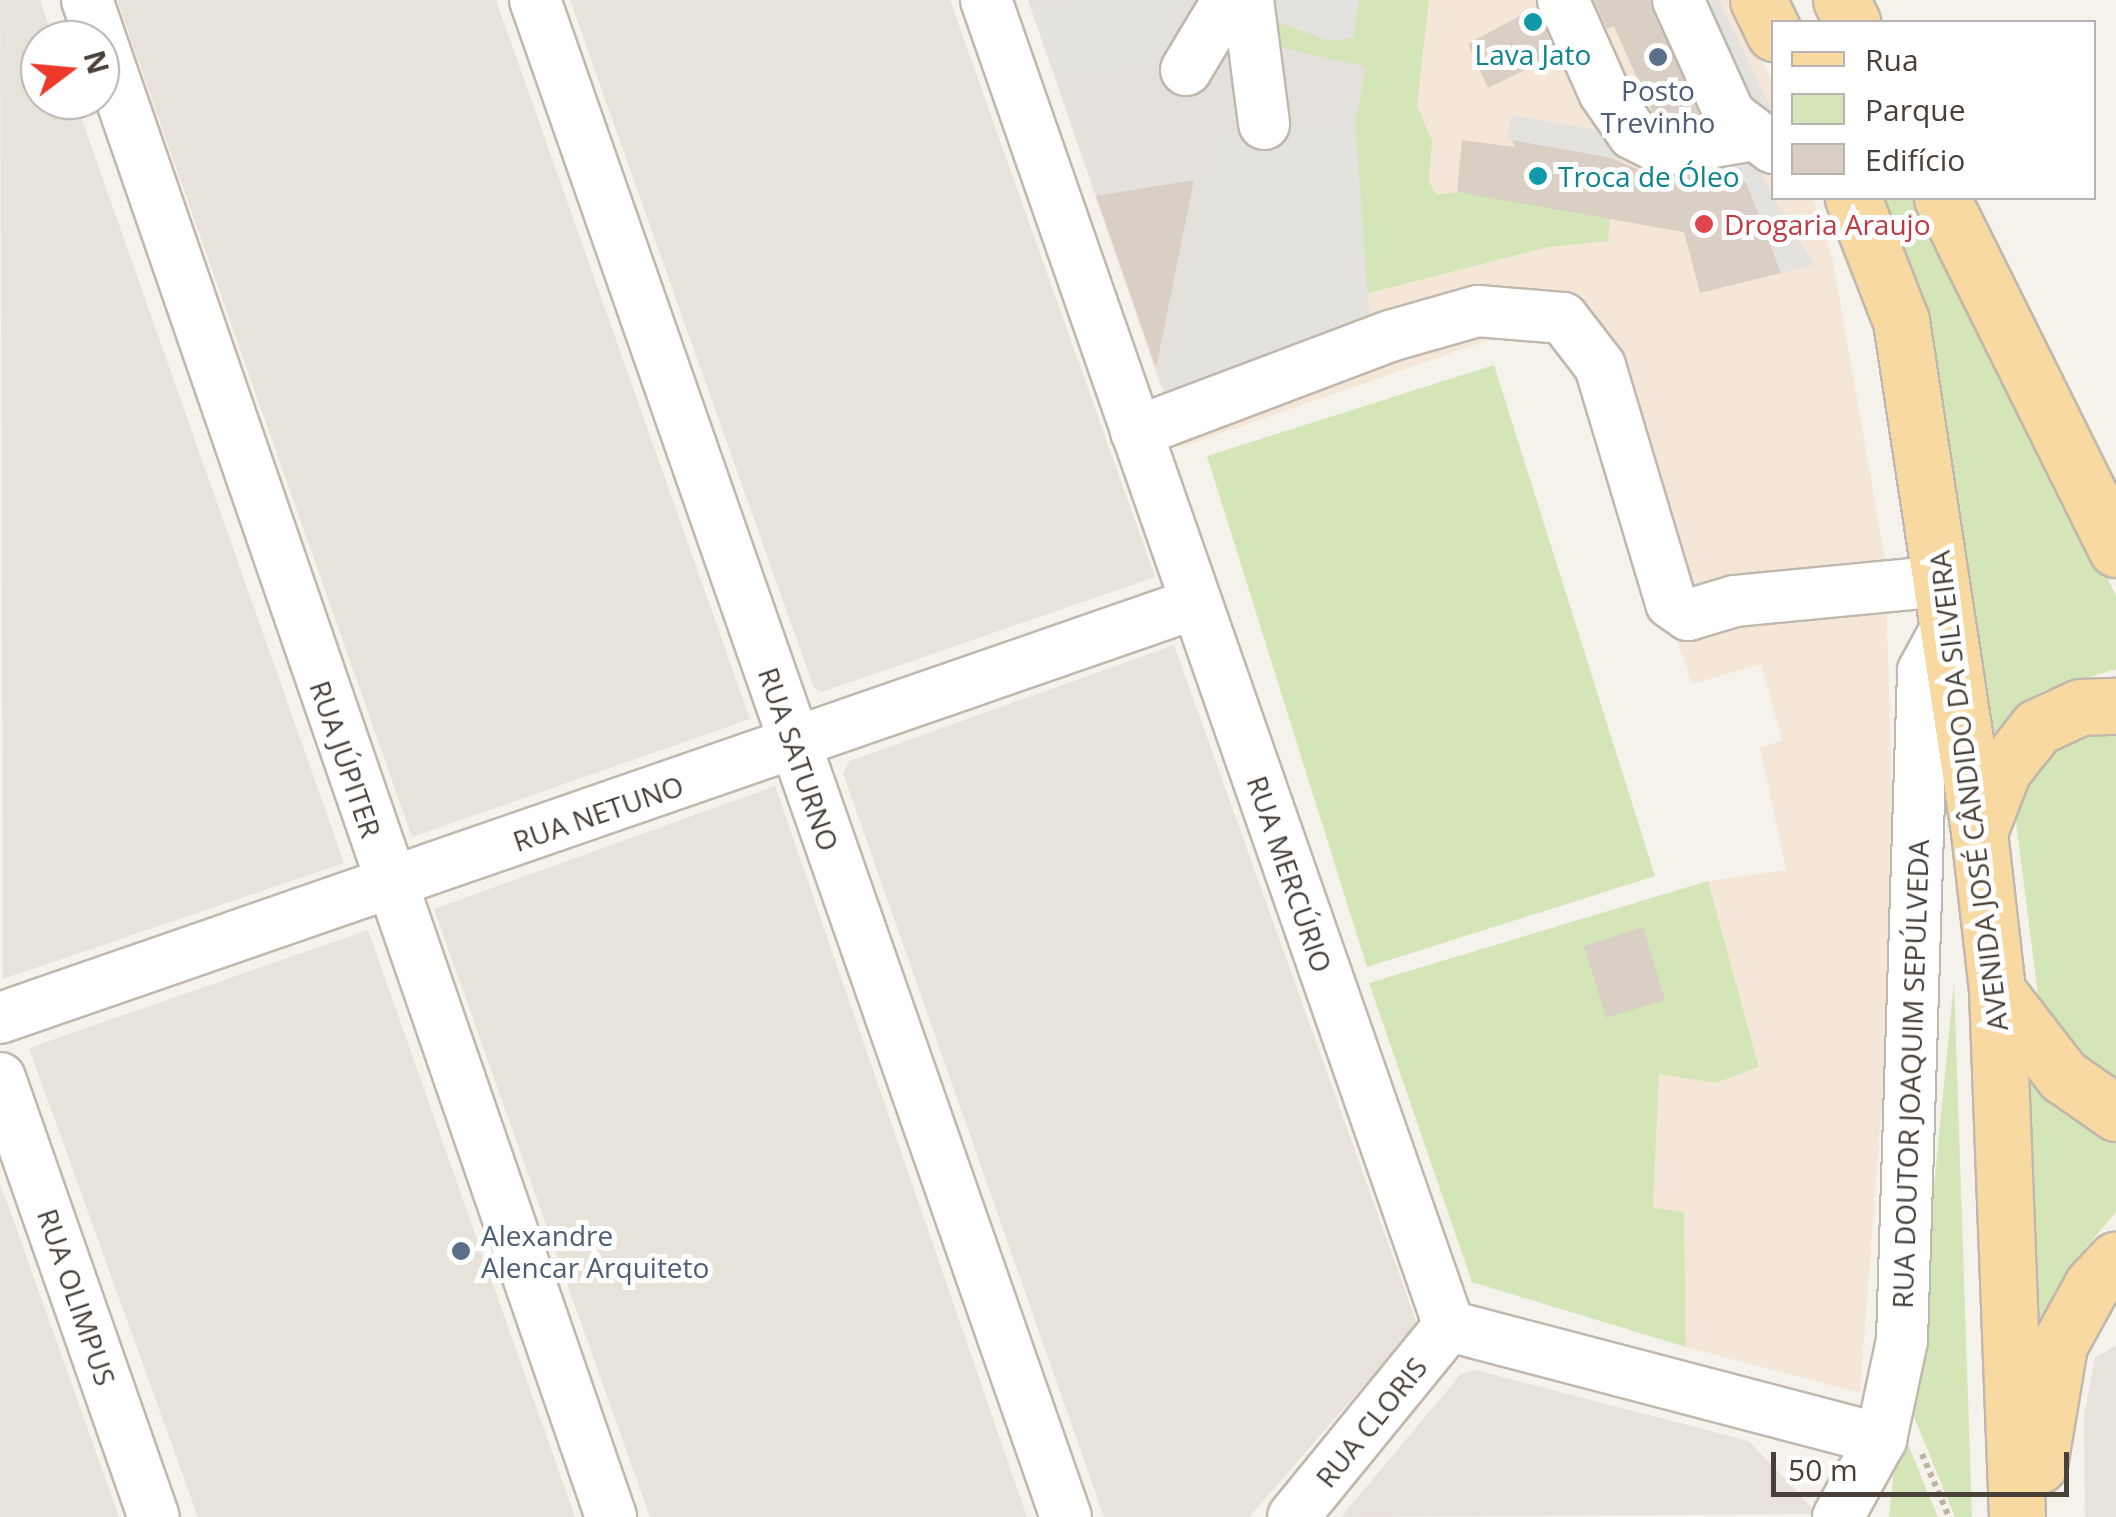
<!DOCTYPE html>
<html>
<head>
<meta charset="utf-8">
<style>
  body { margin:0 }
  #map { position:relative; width:2116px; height:1517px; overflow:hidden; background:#f5f1eb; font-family:"Open Sans",sans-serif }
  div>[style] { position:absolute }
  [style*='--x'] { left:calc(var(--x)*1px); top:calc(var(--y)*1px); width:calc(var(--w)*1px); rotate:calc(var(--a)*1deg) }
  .residential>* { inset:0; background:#e8e3da }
  .commercial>* { inset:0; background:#f4e7d8 }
  .industrial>* { inset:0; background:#e4e0dc }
  .green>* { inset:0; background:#d4e6b7 }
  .parking>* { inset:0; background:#e4e2df }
  .building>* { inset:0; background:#d9cfc4 }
  .path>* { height:6px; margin-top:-3px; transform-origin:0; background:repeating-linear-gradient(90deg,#c1b3a0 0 5px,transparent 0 10px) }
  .roads { filter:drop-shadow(2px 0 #c0b8ae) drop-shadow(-2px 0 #c0b8ae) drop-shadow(0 2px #c0b8ae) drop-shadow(0 -2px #c0b8ae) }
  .minor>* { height:50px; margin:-25px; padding:0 25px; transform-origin:25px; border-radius:25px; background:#fff }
  .major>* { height:55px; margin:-27.5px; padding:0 27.5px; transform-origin:27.5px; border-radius:27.5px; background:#f8d9a1 }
  .dots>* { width:28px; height:28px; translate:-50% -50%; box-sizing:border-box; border:5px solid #fff; border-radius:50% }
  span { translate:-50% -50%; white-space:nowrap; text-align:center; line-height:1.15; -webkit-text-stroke:10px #fff; paint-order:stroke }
  .culture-label { font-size:28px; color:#0d838f }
  .left { translate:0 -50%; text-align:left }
  .service-label { font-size:28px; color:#4e5e75 }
  .health-label { font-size:28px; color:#be3a42 }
  .street-label { font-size:28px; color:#494139 }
  .legend { position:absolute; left:1771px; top:20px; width:325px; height:180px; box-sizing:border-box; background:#fff; border:2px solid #b6b3b0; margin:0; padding:12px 18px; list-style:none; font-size:30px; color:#494139 }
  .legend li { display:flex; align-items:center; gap:20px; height:50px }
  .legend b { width:50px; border:2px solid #b6b3b0 }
  .north { position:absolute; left:20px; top:20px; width:100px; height:100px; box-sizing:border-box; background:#fff; border:2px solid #b6b3b0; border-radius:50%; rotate:74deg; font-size:28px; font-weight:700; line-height:40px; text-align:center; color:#494139 }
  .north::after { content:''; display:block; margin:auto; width:35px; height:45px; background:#ec392a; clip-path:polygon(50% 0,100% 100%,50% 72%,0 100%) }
  .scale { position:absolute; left:1771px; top:1452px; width:298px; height:45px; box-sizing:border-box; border:5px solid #494139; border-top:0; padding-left:12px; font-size:30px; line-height:35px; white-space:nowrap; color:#494139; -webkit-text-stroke:8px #fff; paint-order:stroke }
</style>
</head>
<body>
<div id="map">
  <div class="residential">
    <div style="clip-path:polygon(0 0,40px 0,54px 40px,40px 40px,40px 100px,75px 100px,344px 863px,3px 979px)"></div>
    <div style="clip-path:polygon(117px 0,496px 0,750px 719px,412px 837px)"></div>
    <div style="clip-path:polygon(570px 0,950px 0,1155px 577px,822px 692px,814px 688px)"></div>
    <div style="clip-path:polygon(1174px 645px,1417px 1324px,1249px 1517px,1104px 1517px,843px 773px,850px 761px)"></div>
    <div style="clip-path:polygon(775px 786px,1027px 1517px,650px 1517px,434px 909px)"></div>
    <div style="clip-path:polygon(368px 930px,575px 1517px,198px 1517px,29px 1048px)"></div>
    <div style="clip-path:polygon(0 1185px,8px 1205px,119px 1517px,0 1517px)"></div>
    <div style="clip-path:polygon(2116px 1345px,2116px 1517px,2085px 1517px,2084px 1416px,2095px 1358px)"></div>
    <div style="clip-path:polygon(1475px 1370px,1749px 1441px,1818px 1514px,1341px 1517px,1461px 1374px)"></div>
  </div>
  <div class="commercial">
    <div style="clip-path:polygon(1028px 0,1732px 0,1773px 83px,1774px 198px,1813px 198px,1833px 261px,1885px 559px,1896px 918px,1860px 1393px,1686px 1347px,1684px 1212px,1653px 1209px,1659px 1073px,1716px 1083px,1759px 1066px,1708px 881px,1786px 870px,1760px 748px,1782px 740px,1761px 664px,1692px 684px,1582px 366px,1566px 348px,1536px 335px,1506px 334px,1181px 447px)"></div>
  </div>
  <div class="industrial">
    <div style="clip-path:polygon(1028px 0,1380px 0,1355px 122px,1370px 322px,1166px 396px)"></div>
  </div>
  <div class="green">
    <div style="clip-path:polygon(1359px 0,1429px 0,1417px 105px,1432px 141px,1429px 182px,1437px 195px,1457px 192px,1610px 216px,1608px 241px,1548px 247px,1365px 294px,1355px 122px,1366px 67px,1267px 44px,1274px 20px,1329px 41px,1353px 37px)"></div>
    <div style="clip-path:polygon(1880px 198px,1921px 198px,2116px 596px,2116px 669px,2040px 692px,1987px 742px,1944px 404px,1926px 321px)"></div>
    <div style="clip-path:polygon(1494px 365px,1655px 876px,1367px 967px,1207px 456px)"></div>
    <div style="clip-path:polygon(2116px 718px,2116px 1083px,2058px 1035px,2038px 994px,2015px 815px,2045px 743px)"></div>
    <div style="clip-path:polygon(1708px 881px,1759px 1067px,1716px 1083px,1659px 1074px,1653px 1208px,1684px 1212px,1686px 1347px,1472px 1282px,1369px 983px)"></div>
    <div style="clip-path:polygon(1954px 982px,1972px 1517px,1955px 1517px,1912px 1412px)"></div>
    <div style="clip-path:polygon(2024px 1072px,2116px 1133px,2116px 1212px,2066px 1271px,2034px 1333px)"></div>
    <div style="clip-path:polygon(1899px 1423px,1938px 1517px,1889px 1517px)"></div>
  </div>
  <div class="parking">
    <div style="clip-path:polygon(1182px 0,1169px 67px,1055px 75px,1029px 3px)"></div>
    <div style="clip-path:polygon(1278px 0,1359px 0,1353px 37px,1329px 41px,1274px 20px)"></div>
    <div style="clip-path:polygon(1692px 0,1719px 0,1773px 113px,1742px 105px)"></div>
    <div style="clip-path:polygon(1512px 115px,1602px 131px,1621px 160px,1507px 140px)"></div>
    <div style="clip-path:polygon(1355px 122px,1370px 322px,1166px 396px,1212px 139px)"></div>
    <div style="clip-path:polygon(1755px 160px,1774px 198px,1814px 265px,1781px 273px,1746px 182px,1682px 171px)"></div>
  </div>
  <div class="building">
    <div style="clip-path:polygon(1594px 0,1650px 0,1699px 115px,1669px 120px,1652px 112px,1614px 26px,1607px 29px)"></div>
    <div style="clip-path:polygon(1536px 7px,1556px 55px,1488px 88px,1468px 44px)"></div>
    <div style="clip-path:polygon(1462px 140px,1515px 147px,1512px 140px,1612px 158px,1653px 176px,1698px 174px,1746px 182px,1781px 273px,1700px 293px,1684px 232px,1457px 192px)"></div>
    <div style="clip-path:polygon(1194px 180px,1156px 368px,1096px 196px)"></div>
    <div style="clip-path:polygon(1643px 927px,1665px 1000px,1606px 1018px,1584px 946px)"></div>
  </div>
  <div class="path">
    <div style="--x:1922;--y:1454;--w:69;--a:66.8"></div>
  </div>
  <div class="roads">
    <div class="minor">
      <div style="--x:87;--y:0;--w:1605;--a:70.94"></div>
      <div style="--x:535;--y:0;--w:1607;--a:70.71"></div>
      <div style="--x:986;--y:0;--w:1405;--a:70.75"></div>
      <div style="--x:1248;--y:0;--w:125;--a:82.6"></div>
      <div style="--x:1563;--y:0;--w:101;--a:66"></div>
      <div style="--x:1604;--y:92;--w:51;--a:55.4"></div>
      <div style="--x:1633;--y:134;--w:36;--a:27"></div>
      <div style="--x:1665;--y:150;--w:90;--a:-9.6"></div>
      <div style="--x:1678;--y:0;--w:126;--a:65.7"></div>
      <div style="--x:1730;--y:115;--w:54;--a:37.5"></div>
      <div style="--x:1186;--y:70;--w:82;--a:-59"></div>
      <div style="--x:1136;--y:432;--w:272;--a:-20.7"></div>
      <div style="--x:1390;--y:336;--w:91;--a:-15.9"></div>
      <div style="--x:1478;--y:311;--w:85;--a:4.7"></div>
      <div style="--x:1563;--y:318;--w:61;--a:52.4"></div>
      <div style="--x:1600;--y:366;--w:247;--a:73.3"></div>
      <div style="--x:1671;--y:603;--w:21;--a:35"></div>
      <div style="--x:1688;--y:615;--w:49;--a:-16.6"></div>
      <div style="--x:1735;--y:601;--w:209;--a:-5.5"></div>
      <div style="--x:0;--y:1018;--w:1264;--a:-19.12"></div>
      <div style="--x:0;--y:1078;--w:465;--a:70.7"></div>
      <div style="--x:1449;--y:1326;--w:447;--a:14.7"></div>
      <div style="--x:1293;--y:1517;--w:247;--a:-50.8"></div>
      <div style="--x:1838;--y:1517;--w:89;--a:-61.1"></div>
      <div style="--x:1881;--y:1439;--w:101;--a:-78"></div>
      <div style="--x:1902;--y:1340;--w:669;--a:-88.2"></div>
      <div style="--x:1923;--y:671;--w:52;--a:-61.5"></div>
    </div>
    <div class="major">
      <div style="--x:1758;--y:0;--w:37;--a:64"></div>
      <div style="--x:1841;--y:0;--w:25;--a:63"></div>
      <div style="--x:1853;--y:198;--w:132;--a:68.7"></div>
      <div style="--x:1901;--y:321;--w:517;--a:81.32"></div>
      <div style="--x:1979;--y:832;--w:160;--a:83.5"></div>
      <div style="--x:1997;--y:991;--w:526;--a:87.82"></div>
      <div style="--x:1942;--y:198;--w:392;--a:63.6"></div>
      <div style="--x:1979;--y:832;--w:66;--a:-68.8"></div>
      <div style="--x:2003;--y:770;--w:55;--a:-51.7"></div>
      <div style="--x:2037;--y:727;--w:47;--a:-24.9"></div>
      <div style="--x:2080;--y:707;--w:36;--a:-2"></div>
      <div style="--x:1997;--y:991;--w:108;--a:52.2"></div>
      <div style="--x:2063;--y:1076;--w:65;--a:34.9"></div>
      <div style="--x:2039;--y:1465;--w:122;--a:-80.5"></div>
      <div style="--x:2059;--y:1345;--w:68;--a:-61.2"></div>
      <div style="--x:2092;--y:1285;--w:35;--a:-47"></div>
    </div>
  </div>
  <div class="dots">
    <div style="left:1533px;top:22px;background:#0f9aa8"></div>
    <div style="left:1658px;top:57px;background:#5c6f8a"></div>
    <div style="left:1538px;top:176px;background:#0f9aa8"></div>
    <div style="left:1704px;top:224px;background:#e0444e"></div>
    <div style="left:461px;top:1251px;background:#5c6f8a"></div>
  </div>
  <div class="culture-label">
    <span style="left:1533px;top:54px">Lava Jato</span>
    <span class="left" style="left:1558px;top:176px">Troca de Óleo</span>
  </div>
  <div class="service-label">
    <span style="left:1658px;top:106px">Posto<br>Trevinho</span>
    <span class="left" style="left:481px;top:1251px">Alexandre<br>Alencar Arquiteto</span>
  </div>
  <div class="health-label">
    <span class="left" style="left:1724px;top:224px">Drogaria Araujo</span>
  </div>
  <div class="street-label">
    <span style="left:346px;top:759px;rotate:71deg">RUA JÚPITER</span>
    <span style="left:799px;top:759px;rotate:71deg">RUA SATURNO</span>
    <span style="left:1968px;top:791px;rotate:-97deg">AVENIDA JOSÉ CÂNDIDO DA SILVEIRA</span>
    <span style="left:598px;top:813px;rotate:-19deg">RUA NETUNO</span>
    <span style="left:1290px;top:874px;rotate:71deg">RUA MERCÚRIO</span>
    <span style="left:1910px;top:1074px;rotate:-88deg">RUA DOUTOR JOAQUIM SEPÚLVEDA</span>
    <span style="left:77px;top:1297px;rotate:71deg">RUA OLIMPUS</span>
    <span style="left:1371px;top:1422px;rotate:-51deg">RUA CLORIS</span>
  </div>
  <ul class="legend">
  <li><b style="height:12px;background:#f8d9a1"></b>Rua</li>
  <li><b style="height:28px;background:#d4e6b7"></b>Parque</li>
  <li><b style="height:28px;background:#d9cfc4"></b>Edifício</li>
  </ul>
  <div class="north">N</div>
  <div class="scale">50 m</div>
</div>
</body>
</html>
